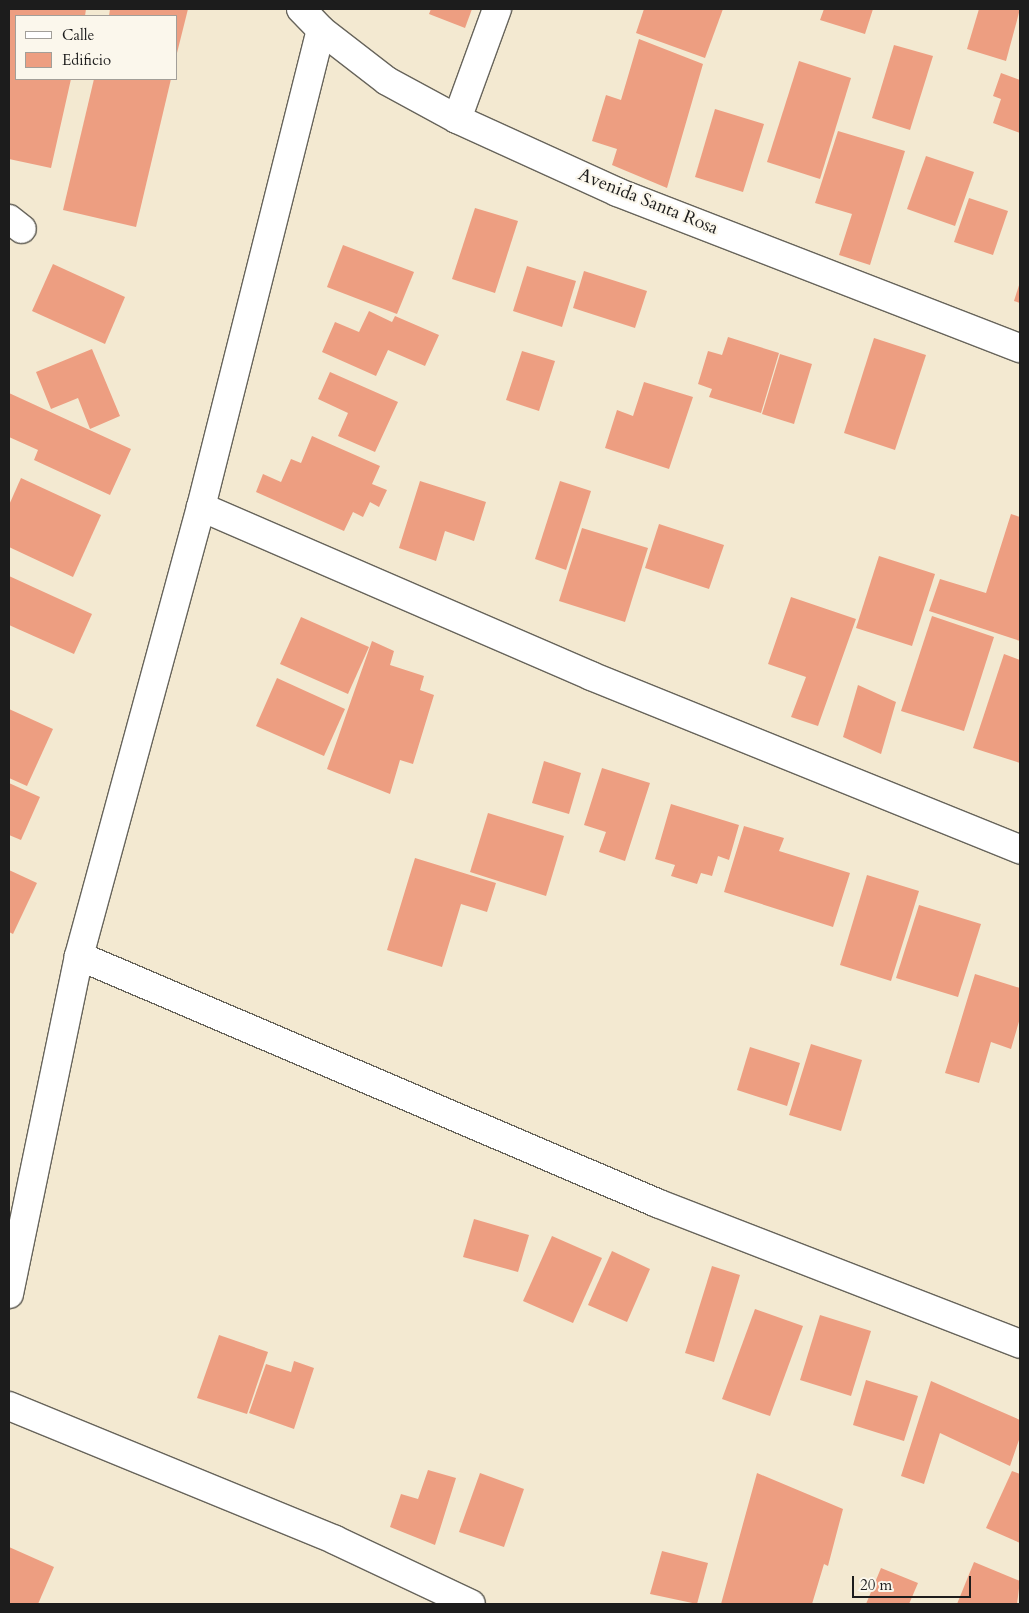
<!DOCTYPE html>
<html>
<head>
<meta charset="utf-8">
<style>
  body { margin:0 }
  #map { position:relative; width:1029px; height:1613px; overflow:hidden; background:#f3e9d1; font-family:Cardo,serif }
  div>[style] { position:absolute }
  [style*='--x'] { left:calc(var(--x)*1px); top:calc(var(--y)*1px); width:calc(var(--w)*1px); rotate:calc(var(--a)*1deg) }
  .building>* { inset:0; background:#ed9e81 }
  .roads { filter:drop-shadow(1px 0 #67645b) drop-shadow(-1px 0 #67645b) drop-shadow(0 1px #67645b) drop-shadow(0 -1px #67645b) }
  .street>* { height:28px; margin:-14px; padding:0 14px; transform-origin:14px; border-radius:14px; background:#fff }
  .secondary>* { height:28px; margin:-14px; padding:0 14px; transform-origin:14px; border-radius:14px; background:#fff }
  span { translate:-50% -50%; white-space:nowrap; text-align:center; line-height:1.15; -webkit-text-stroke:4.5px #fbf7ec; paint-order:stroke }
  .street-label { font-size:18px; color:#1c1c1c }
  .frame { position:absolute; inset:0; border:10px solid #1c1c1c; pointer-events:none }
  .legend { position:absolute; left:15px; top:15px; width:162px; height:65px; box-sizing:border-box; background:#fbf7ec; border:1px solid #a29f99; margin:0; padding:6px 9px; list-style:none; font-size:15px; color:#1c1c1c }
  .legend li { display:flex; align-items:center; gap:10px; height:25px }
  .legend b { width:25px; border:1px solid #a29f99 }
  .scale { position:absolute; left:852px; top:1576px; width:119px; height:22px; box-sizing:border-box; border:2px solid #1c1c1c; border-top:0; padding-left:6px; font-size:15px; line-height:18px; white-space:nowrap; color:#1c1c1c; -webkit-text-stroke:4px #fbf7ec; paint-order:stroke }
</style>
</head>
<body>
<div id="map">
  <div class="building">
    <div style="clip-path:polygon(10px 9px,86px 9px,85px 16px,16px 16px,16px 79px,71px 79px,51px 168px,9px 159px)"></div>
    <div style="clip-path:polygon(110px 9px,188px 9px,177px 53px,176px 16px,109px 16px)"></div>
    <div style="clip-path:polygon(431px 9px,472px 9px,465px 28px,429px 14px)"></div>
    <div style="clip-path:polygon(644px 9px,723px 9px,705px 58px,636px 33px)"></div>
    <div style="clip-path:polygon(824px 9px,873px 9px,865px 34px,820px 20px)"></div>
    <div style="clip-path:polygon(979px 9px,1020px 9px,1006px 61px,967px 49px)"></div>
    <div style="clip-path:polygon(639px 39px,703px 64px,667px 188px,612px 165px,617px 149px,592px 141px,606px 95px,621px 100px)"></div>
    <div style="clip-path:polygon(894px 45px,933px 56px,910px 130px,872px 118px)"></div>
    <div style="clip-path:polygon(799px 61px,851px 78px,820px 179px,767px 162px)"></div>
    <div style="clip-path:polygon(1001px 73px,1020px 80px,1020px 133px,993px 123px,1001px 99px,993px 96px)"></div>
    <div style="clip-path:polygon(94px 79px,171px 79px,136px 227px,63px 210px)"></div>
    <div style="clip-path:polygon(715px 109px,764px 124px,743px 192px,695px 177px)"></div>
    <div style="clip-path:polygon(838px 131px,905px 151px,870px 265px,839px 255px,852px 214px,815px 203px)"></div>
    <div style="clip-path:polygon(926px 156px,974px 172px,955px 226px,907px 209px)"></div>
    <div style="clip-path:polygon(969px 198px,1008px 211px,993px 255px,954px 242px)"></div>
    <div style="clip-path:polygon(475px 208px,518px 221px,495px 293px,452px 279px)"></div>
    <div style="clip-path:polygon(343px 245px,414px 272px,397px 314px,327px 287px)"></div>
    <div style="clip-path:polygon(53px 264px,125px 297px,105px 344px,32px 311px)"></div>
    <div style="clip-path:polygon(527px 266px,576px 281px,562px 327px,513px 311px)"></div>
    <div style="clip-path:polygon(584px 271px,647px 291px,635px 328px,573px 308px)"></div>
    <div style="clip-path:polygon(1020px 282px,1020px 303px,1014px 301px)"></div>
    <div style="clip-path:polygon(369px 311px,392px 322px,395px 316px,439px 335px,425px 366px,388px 350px,376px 376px,322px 352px,335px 322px,359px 332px)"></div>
    <div style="clip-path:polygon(728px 337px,779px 353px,761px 413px,709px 397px,712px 389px,698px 384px,708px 351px,722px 355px)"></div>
    <div style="clip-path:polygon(874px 338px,926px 355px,895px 450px,844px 433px)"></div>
    <div style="clip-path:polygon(92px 349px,120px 416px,90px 429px,78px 398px,51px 409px,36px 372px)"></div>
    <div style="clip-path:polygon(522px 351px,555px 361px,539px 411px,506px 400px)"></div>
    <div style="clip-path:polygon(780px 354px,812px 364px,794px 424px,762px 414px)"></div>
    <div style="clip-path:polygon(330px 372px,398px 402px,375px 452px,338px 436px,348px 413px,318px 399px)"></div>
    <div style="clip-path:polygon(644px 382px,693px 397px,669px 469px,605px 448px,617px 410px,633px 416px)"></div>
    <div style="clip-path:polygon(9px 393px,131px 449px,110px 495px,34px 460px,38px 450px,9px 437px)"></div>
    <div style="clip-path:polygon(312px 436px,380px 466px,372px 484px,387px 490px,379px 507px,370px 502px,363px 517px,353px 512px,344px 531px,256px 492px,263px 474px,281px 482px,291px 459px,301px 463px)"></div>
    <div style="clip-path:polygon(21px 478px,101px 515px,73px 577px,9px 547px,9px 505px)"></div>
    <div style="clip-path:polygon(420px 481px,486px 502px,474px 541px,445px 531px,436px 561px,399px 548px)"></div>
    <div style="clip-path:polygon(560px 481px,591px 491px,566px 570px,535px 559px)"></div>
    <div style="clip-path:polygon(1011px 514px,1020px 517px,1020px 641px,929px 611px,940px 579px,986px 593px)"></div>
    <div style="clip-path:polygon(659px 524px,724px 545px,709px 589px,645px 568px)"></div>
    <div style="clip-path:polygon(582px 528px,648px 548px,625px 622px,559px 601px)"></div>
    <div style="clip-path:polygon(879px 556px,935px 574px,912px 646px,856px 628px)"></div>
    <div style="clip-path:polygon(9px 576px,92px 614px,74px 654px,9px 625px)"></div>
    <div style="clip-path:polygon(791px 597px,856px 619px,818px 726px,791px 717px,806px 677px,768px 664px)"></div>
    <div style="clip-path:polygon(932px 616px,994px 637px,964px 731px,901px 711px)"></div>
    <div style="clip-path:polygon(301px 617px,369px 647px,348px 694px,280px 664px)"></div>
    <div style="clip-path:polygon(372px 641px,394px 651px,390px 665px,424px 676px,420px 690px,434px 695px,413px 764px,400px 760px,390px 794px,327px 769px)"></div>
    <div style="clip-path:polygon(1004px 654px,1020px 660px,1020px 763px,973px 748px)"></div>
    <div style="clip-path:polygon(277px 678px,345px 709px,324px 756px,256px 726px)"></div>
    <div style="clip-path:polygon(858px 685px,896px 702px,881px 754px,843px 737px)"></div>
    <div style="clip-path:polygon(9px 709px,53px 729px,27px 786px,9px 778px)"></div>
    <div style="clip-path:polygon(544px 761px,581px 773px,569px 814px,532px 803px)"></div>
    <div style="clip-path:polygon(602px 768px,650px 783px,625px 861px,599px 852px,606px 832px,584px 825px)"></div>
    <div style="clip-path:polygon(9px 783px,40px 797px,21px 840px,9px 835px)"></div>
    <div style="clip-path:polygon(671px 804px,739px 825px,729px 860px,718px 856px,712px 876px,701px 873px,697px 884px,671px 876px,675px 865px,655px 859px)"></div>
    <div style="clip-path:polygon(488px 813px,564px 836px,546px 896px,470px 872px)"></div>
    <div style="clip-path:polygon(744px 826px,784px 838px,779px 851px,850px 873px,833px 927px,724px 892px)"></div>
    <div style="clip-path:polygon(415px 858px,496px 883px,487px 912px,461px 904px,442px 967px,387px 950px)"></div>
    <div style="clip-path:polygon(9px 870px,37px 883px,13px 934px,9px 932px)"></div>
    <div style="clip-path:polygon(867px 875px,919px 891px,891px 981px,840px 965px)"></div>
    <div style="clip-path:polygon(919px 905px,981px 924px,958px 997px,896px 978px)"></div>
    <div style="clip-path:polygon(975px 974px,1020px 988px,1020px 1018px,1011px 1049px,991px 1042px,979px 1083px,945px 1073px)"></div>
    <div style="clip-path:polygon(811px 1044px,862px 1060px,841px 1131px,789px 1115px)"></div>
    <div style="clip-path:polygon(750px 1047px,800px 1063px,787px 1106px,737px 1090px)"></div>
    <div style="clip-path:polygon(474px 1219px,529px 1235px,518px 1272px,463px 1257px)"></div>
    <div style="clip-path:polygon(552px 1236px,602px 1258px,573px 1323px,523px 1301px)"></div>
    <div style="clip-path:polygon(612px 1251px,650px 1269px,627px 1322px,588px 1305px)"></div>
    <div style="clip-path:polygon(712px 1266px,740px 1275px,714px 1362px,685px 1353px)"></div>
    <div style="clip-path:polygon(755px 1309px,803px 1326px,770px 1416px,722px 1399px)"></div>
    <div style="clip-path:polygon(820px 1315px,871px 1331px,851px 1396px,800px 1380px)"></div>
    <div style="clip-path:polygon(219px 1335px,268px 1352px,247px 1414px,197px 1398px)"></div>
    <div style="clip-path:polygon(294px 1361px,314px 1368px,294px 1429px,249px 1413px,266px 1364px,291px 1372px)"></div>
    <div style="clip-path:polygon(866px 1380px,918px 1396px,904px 1441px,853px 1425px)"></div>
    <div style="clip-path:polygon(931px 1381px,1020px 1420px,1020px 1437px,1010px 1466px,940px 1433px,924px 1484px,901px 1476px)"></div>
    <div style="clip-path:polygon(428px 1470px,456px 1478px,435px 1545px,390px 1527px,401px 1494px,418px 1499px)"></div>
    <div style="clip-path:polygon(1012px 1471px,1020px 1474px,1020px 1543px,986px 1528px)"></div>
    <div style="clip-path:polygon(480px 1473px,524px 1489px,504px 1547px,459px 1532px)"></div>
    <div style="clip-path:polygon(757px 1473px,843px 1509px,828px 1566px,824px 1564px,812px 1604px,721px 1604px)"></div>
    <div style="clip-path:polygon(9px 1547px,54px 1567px,38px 1604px,9px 1604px)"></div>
    <div style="clip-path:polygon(662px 1551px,708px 1563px,697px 1604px,650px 1594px)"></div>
    <div style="clip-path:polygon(974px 1562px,1020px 1581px,1017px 1604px,957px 1604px)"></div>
    <div style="clip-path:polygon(881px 1568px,918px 1583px,909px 1604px,866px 1604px)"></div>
  </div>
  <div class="roads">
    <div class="street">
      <div style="--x:457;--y:119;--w:117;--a:-70"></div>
      <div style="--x:9;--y:219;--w:16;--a:38"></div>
      <div style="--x:201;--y:507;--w:425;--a:23.4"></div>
      <div style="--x:591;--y:676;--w:463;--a:22"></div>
      <div style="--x:79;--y:956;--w:629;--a:23.14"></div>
      <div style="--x:657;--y:1203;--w:389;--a:21.2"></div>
      <div style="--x:9;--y:1294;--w:345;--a:-78.3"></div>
      <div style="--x:79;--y:956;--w:465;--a:-74.8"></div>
      <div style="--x:201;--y:507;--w:492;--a:-75.9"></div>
      <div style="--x:9;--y:1406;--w:352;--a:22.3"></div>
      <div style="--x:335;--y:1540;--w:150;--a:25.2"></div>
    </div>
    <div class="secondary">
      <div style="--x:301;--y:9;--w:29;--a:46"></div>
      <div style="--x:321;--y:30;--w:83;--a:37.7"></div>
      <div style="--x:387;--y:81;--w:80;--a:28.5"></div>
      <div style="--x:457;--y:119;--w:176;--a:24.5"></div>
      <div style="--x:617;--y:192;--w:432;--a:21.2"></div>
    </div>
  </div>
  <div class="street-label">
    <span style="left:648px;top:202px;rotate:22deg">Avenida Santa Rosa</span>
  </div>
  <div class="frame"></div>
  <ul class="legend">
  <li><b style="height:6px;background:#fff"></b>Calle</li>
  <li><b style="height:14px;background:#ed9e81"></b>Edificio</li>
  </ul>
  <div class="scale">20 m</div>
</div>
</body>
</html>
